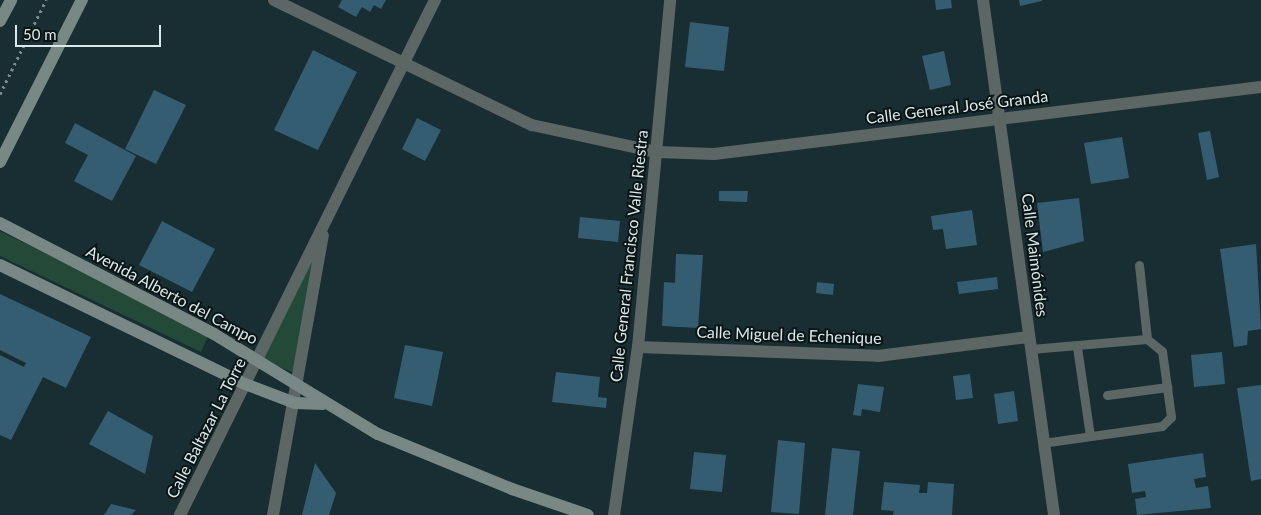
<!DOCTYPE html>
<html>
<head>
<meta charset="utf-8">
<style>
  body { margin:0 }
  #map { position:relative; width:1261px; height:515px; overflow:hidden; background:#182e32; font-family:Lato,sans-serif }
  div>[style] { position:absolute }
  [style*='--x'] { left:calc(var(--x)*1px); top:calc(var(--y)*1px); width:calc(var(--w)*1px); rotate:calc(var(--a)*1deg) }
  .green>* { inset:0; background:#234938 }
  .building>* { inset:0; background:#355d72 }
  .path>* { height:3px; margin-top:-1.5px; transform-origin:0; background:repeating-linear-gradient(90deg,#7c8e91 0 2.5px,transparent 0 6.5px) }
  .service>* { height:9px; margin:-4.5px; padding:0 4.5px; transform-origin:4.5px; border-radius:4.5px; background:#5c6665 }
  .minor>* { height:12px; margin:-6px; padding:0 6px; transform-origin:6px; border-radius:6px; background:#5c6665 }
  .secondary>* { height:12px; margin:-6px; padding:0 6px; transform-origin:6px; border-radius:6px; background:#778885 }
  span { translate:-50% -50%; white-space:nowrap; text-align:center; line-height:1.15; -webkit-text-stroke:4px #0b1516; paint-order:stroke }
  .street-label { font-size:16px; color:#dae8ea }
  .scale { position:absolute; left:15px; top:25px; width:146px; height:22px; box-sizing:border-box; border:2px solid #dae8ea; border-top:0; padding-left:6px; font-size:15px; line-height:18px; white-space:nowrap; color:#dae8ea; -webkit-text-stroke:4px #0b1516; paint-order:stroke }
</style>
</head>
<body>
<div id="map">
  <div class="green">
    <div style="clip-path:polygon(0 231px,209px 334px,201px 352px,0 256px)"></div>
    <div style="clip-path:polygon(319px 240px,295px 373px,262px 360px)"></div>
  </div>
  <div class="building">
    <div style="clip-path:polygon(342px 0,386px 0,381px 9px,374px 5px,370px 12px,362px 7px,356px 17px,338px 7px)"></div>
    <div style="clip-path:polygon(935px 0,951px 0,952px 8px,936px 10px)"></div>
    <div style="clip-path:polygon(1019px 0,1042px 0,1042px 1px,1020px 6px)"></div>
    <div style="clip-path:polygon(690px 22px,729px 27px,724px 71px,685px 67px)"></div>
    <div style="clip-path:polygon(313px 50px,357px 72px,318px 150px,274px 130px)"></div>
    <div style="clip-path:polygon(944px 51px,951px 85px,930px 90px,922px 56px)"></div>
    <div style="clip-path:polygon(154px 90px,186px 105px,156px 164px,125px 149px)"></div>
    <div style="clip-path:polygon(417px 118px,441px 130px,425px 161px,402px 149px)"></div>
    <div style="clip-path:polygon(75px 123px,136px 156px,112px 201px,74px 181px,88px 155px,65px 143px)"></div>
    <div style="clip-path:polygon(1210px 131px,1219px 177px,1207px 180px,1198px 133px)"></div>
    <div style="clip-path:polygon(1122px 137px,1129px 178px,1091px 184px,1084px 143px)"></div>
    <div style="clip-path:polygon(719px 191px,748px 191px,747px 202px,719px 201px)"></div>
    <div style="clip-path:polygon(1079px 198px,1084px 241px,1043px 252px,1037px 203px)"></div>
    <div style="clip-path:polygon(972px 210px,977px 245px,946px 249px,943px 229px,933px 230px,931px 216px)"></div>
    <div style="clip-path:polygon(580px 217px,620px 221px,618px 242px,578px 238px)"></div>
    <div style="clip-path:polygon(162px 221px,215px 249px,192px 292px,139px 265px)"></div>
    <div style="clip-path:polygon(1256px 244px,1261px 329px,1248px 331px,1247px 345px,1234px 347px,1220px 249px)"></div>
    <div style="clip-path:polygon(676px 254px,703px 255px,698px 328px,662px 326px,664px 282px,675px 283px)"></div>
    <div style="clip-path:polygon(997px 277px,998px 289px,959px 294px,957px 282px)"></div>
    <div style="clip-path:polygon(817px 282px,834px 284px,833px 295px,816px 293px)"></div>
    <div style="clip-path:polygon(0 294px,91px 337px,66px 388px,43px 377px,11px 440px,0 435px,0 355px,24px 367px,26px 363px,0 350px)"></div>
    <div style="clip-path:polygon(405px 345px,443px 352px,432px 406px,394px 398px)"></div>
    <div style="clip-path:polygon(1222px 352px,1225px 384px,1194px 387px,1191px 355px)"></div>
    <div style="clip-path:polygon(556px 372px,600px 377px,598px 397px,607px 398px,606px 408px,552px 402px)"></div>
    <div style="clip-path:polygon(970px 374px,973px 398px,956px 400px,953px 376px)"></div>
    <div style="clip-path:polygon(858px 384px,884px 387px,880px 412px,862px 409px,861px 416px,853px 415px)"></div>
    <div style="clip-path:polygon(1261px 385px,1261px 479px,1251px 481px,1237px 388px)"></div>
    <div style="clip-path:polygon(1014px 391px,1018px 421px,998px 424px,994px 394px)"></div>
    <div style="clip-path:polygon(108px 411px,153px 436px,145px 474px,89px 444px)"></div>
    <div style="clip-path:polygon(778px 440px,805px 443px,799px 514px,771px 512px)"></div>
    <div style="clip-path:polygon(832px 448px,860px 451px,853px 515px,825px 515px)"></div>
    <div style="clip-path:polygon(694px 452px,726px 455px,722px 492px,690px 489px)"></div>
    <div style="clip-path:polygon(1203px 453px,1206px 477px,1194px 479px,1196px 488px,1208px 486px,1211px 508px,1137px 515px,1135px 499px,1146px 497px,1145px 491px,1132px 493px,1128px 464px)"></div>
    <div style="clip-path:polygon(315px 463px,336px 493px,329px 515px,302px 515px)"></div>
    <div style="clip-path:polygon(884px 482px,920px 485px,919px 493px,927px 493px,928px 482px,954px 484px,952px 515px,893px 515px,894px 511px,881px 510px)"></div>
    <div style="clip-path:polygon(111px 504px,136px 510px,131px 515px,104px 515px)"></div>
  </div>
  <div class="path">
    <div style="--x:0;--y:94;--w:105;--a:-63.9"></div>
  </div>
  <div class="service">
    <div style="--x:1139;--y:265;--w:74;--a:83.8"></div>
    <div style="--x:1077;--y:347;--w:90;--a:81.7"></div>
    <div style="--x:1031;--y:349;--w:116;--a:-4.9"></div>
    <div style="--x:1147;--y:339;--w:19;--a:39"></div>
    <div style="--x:1162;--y:351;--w:67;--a:82.2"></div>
    <div style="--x:1171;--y:417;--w:13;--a:135"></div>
    <div style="--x:1162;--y:426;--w:120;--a:171.9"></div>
    <div style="--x:1107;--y:395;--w:61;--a:-7.6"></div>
  </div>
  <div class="minor">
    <div style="--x:274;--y:0;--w:287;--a:25.9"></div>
    <div style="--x:532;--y:125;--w:128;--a:12.2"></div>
    <div style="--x:657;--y:152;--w:57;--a:2"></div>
    <div style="--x:714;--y:154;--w:551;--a:-6.98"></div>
    <div style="--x:983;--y:0;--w:520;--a:82.15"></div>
    <div style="--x:638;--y:347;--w:240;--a:2.1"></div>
    <div style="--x:878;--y:356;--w:152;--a:-7.2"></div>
    <div style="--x:180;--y:515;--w:575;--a:-63.66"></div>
    <div style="--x:273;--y:515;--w:284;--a:-79.9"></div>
    <div style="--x:614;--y:515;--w:170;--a:-81.9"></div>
    <div style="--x:638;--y:347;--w:348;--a:-84.7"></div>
  </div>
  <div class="secondary">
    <div style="--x:0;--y:21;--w:24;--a:-62"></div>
    <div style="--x:0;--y:162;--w:182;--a:-63.2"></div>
    <div style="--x:0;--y:223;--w:241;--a:27.4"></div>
    <div style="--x:214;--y:334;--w:192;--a:31.4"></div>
    <div style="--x:378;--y:434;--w:145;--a:22.3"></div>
    <div style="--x:512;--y:489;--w:80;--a:18.9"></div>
    <div style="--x:0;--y:265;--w:272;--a:25.9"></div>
    <div style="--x:245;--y:384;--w:53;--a:20.8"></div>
    <div style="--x:295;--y:403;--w:28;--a:2"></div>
  </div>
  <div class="street-label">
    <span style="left:957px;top:107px;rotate:-7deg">Calle General José Granda</span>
    <span style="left:1035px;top:255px;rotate:83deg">Calle Maimónides</span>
    <span style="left:629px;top:256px;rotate:-84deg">Calle General Francisco Valle Riestra</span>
    <span style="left:172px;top:295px;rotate:28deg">Avenida Alberto del Campo</span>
    <span style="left:789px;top:335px;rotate:2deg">Calle Miguel de Echenique</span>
    <span style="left:206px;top:428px;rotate:-63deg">Calle Baltazar La Torre</span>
  </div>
  <div class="scale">50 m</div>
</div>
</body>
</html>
